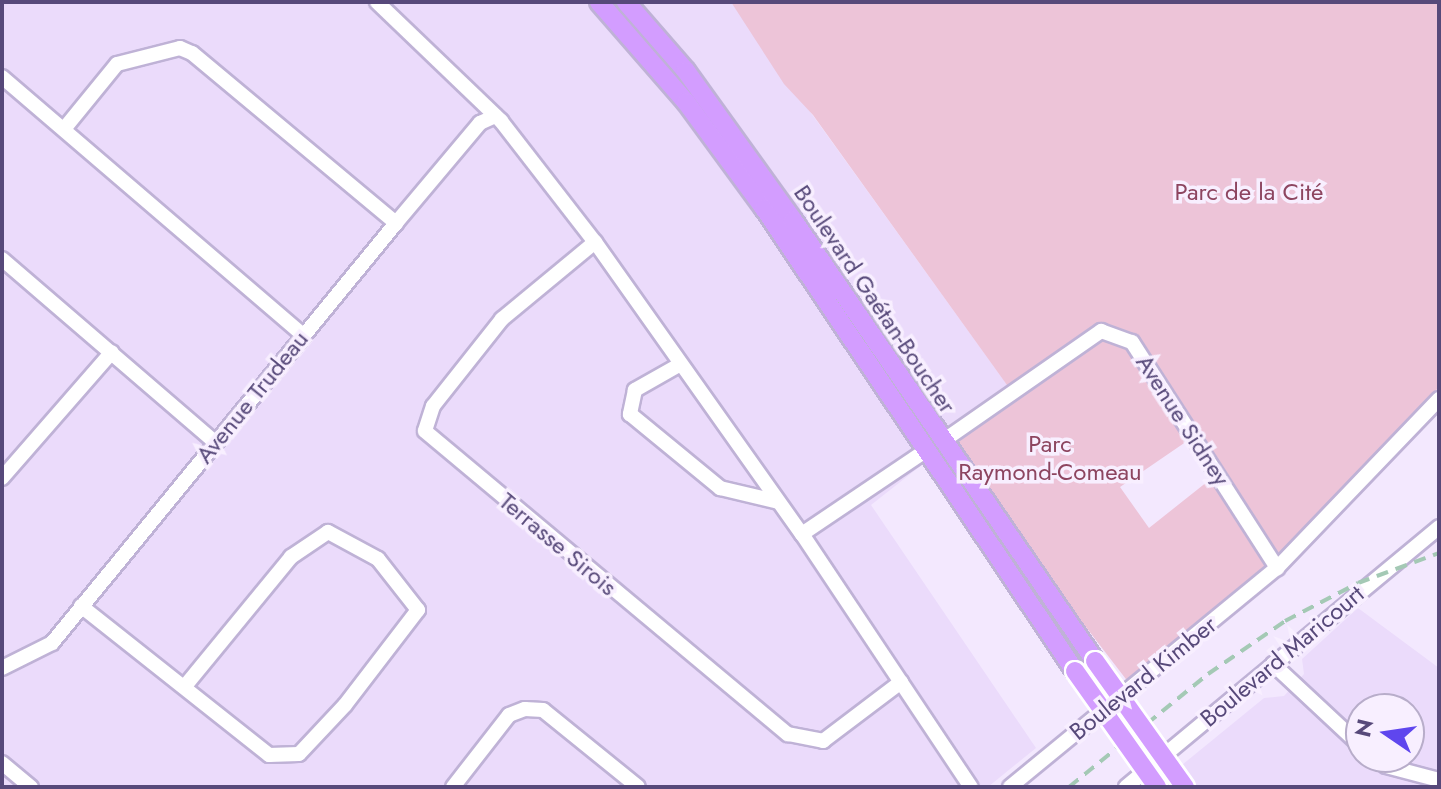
<!DOCTYPE html>
<html>
<head>
<meta charset="utf-8">
<style>
  body { margin:0 }
  #map { position:relative; width:1441px; height:789px; overflow:hidden; background:#f3e8fe; font-family:Jost,sans-serif }
  div>[style] { position:absolute }
  [style*='--x'] { left:calc(var(--x)*1px); top:calc(var(--y)*1px); width:calc(var(--w)*1px); rotate:calc(var(--a)*1deg) }
  .residential>* { inset:0; background:#ebdbfb }
  .green>* { inset:0; background:#edc4d8 }
  .roads { filter:drop-shadow(2px 0 #bfb2d6) drop-shadow(-2px 0 #bfb2d6) drop-shadow(0 2px #bfb2d6) drop-shadow(0 -2px #bfb2d6) }
  .minor>* { height:14px; margin:-7px; padding:0 7px; transform-origin:7px; border-radius:7px; background:#fff }
  .major>* { height:18px; margin:-9px; padding:0 9px; transform-origin:9px; border-radius:9px; background:#d39dff }
  .rail>* { height:4px; margin-top:-2px; transform-origin:0; background:repeating-linear-gradient(90deg,#a4c9b5 0 12px,transparent 0 20px) }
  .bridges { filter:drop-shadow(2px 0 #fff) drop-shadow(-2px 0 #fff) drop-shadow(0 2px #fff) drop-shadow(0 -2px #fff) }
  .major-bridge>* { height:18px; margin:-9px; padding:0 9px; transform-origin:9px; border-radius:9px; background:#d39dff }
  span { translate:-50% -50%; white-space:nowrap; text-align:center; line-height:1.15; -webkit-text-stroke:7px #f8efff; paint-order:stroke }
  .park-label { font-size:24px; color:#8d4560 }
  .street-label { font-size:24px; color:#57497a }
  .frame { position:absolute; inset:0; border:4px solid #57497a; pointer-events:none }
  .north { position:absolute; left:1345px; top:693px; width:80px; height:80px; box-sizing:border-box; background:#f8efff; border:2px solid #b8adca; border-radius:50%; rotate:283deg; font-size:22px; font-weight:700; line-height:32px; text-align:center; color:#57497a }
  .north::after { content:''; display:block; margin:auto; width:28px; height:36px; background:#5f46ee; clip-path:polygon(50% 0,100% 100%,50% 72%,0 100%) }
</style>
</head>
<body>
<div id="map">
  <div class="residential">
    <div style="clip-path:polygon(2px 2px,731px 2px,1013px 393px,871px 505px,1036px 748px,988px 787px,2px 787px)"></div>
    <div style="clip-path:polygon(evenodd,1358px 608px,1439px 668px,1439px 787px,1155px 787px,1264px 698px,1284px 696px,1304px 674px,1302px 659px,1358px 608px,1361px 709px,1409px 709px,1409px 757px,1361px 757px,1361px 709px)"></div>
  </div>
  <div class="green">
    <div style="clip-path:polygon(731px 2px,1439px 2px,1439px 387px,1277px 562px,1193px 437px,1120px 487px,1149px 528px,1217px 474px,1277px 568px,1132px 687px,943px 441px,1012px 392px,813px 115px,784px 84px)"></div>
  </div>
  <div class="roads">
    <div class="minor">
      <div style="--x:377;--y:2;--w:172;--a:43.8"></div>
      <div style="--x:501;--y:121;--w:153;--a:52.2"></div>
      <div style="--x:595;--y:242;--w:358;--a:54.7"></div>
      <div style="--x:802;--y:534;--w:304;--a:56.3"></div>
      <div style="--x:2;--y:77;--w:396;--a:40.6"></div>
      <div style="--x:64;--y:129;--w:84;--a:-50.8"></div>
      <div style="--x:117;--y:64;--w:65;--a:-14.3"></div>
      <div style="--x:180;--y:48;--w:13;--a:23"></div>
      <div style="--x:192;--y:53;--w:266;--a:39.8"></div>
      <div style="--x:595;--y:242;--w:121;--a:140.4"></div>
      <div style="--x:502;--y:319;--w:111;--a:128.4"></div>
      <div style="--x:433;--y:406;--w:26;--a:108"></div>
      <div style="--x:425;--y:431;--w:473;--a:39.9"></div>
      <div style="--x:788;--y:734;--w:36;--a:11"></div>
      <div style="--x:823;--y:741;--w:98;--a:-37.1"></div>
      <div style="--x:2;--y:259;--w:281;--a:40.7"></div>
      <div style="--x:679;--y:365;--w:51;--a:150.4"></div>
      <div style="--x:635;--y:390;--w:25;--a:102"></div>
      <div style="--x:630;--y:414;--w:117;--a:39.4"></div>
      <div style="--x:720;--y:488;--w:57;--a:13.3"></div>
      <div style="--x:943;--y:441;--w:193;--a:-34.8"></div>
      <div style="--x:1101;--y:331;--w:33;--a:20"></div>
      <div style="--x:1132;--y:342;--w:269;--a:57.3"></div>
      <div style="--x:2;--y:478;--w:167;--a:-48.9"></div>
      <div style="--x:802;--y:534;--w:148;--a:-34"></div>
      <div style="--x:81;--y:606;--w:240;--a:38.4"></div>
      <div style="--x:269;--y:755;--w:30;--a:-2"></div>
      <div style="--x:299;--y:754;--w:67;--a:-46.8"></div>
      <div style="--x:345;--y:705;--w:120;--a:-52.5"></div>
      <div style="--x:418;--y:610;--w:65;--a:-128.1"></div>
      <div style="--x:378;--y:559;--w:57;--a:-151.6"></div>
      <div style="--x:328;--y:532;--w:45;--a:146"></div>
      <div style="--x:291;--y:557;--w:167;--a:129.4"></div>
      <div style="--x:1273;--y:664;--w:120;--a:43"></div>
      <div style="--x:2;--y:668;--w:56;--a:-26.6"></div>
      <div style="--x:52;--y:643;--w:543;--a:-50.68"></div>
      <div style="--x:396;--y:223;--w:131;--a:-50"></div>
      <div style="--x:480;--y:123;--w:17;--a:-25"></div>
      <div style="--x:1375;--y:757;--w:14;--a:39"></div>
      <div style="--x:1386;--y:766;--w:55;--a:14.8"></div>
      <div style="--x:2;--y:763;--w:38;--a:40"></div>
      <div style="--x:453;--y:787;--w:91;--a:-52.1"></div>
      <div style="--x:509;--y:715;--w:17;--a:-21"></div>
      <div style="--x:525;--y:709;--w:18;--a:3"></div>
      <div style="--x:543;--y:710;--w:122;--a:39"></div>
      <div style="--x:1010;--y:787;--w:345;--a:-39.4"></div>
      <div style="--x:1277;--y:568;--w:234;--a:-46.2"></div>
      <div style="--x:1126;--y:787;--w:407;--a:-39.7"></div>
    </div>
    <div class="major">
      <div style="--x:599;--y:2;--w:133;--a:49"></div>
      <div style="--x:686;--y:102;--w:132;--a:53.7"></div>
      <div style="--x:764;--y:208;--w:558;--a:56.11"></div>
      <div style="--x:626;--y:2;--w:91;--a:49"></div>
      <div style="--x:686;--y:71;--w:183;--a:54.3"></div>
      <div style="--x:793;--y:220;--w:534;--a:55.6"></div>
    </div>
  </div>
  <div class="rail">
    <div style="--x:1069;--y:787;--w:179;--a:-39.1"></div>
    <div style="--x:1208;--y:674;--w:93;--a:-34.5"></div>
    <div style="--x:1285;--y:621;--w:82;--a:-27.5"></div>
    <div style="--x:1358;--y:583;--w:86;--a:-20.3"></div>
  </div>
  <div class="bridges">
    <div class="major-bridge">
      <div style="--x:1095;--y:661;--w:155;--a:54.5"></div>
      <div style="--x:1075;--y:671;--w:142;--a:54.7"></div>
    </div>
  </div>
  <div class="park-label">
    <span style="left:1249px;top:192px">Parc de la Cité</span>
    <span style="left:1050px;top:458px">Parc<br>Raymond-Comeau</span>
  </div>
  <div class="street-label">
    <span style="left:875px;top:299px;rotate:56deg">Boulevard Gaétan-Boucher</span>
    <span style="left:252px;top:397px;rotate:-51deg">Avenue Trudeau</span>
    <span style="left:1183px;top:420px;rotate:57deg">Avenue Sidney</span>
    <span style="left:558px;top:544px;rotate:40deg">Terrasse Sirois</span>
    <span style="left:1282px;top:656px;rotate:-40deg">Boulevard Maricourt</span>
    <span style="left:1143px;top:678px;rotate:-39deg">Boulevard Kimber</span>
  </div>
  <div class="frame"></div>
  <div class="north">N</div>
</div>
</body>
</html>
